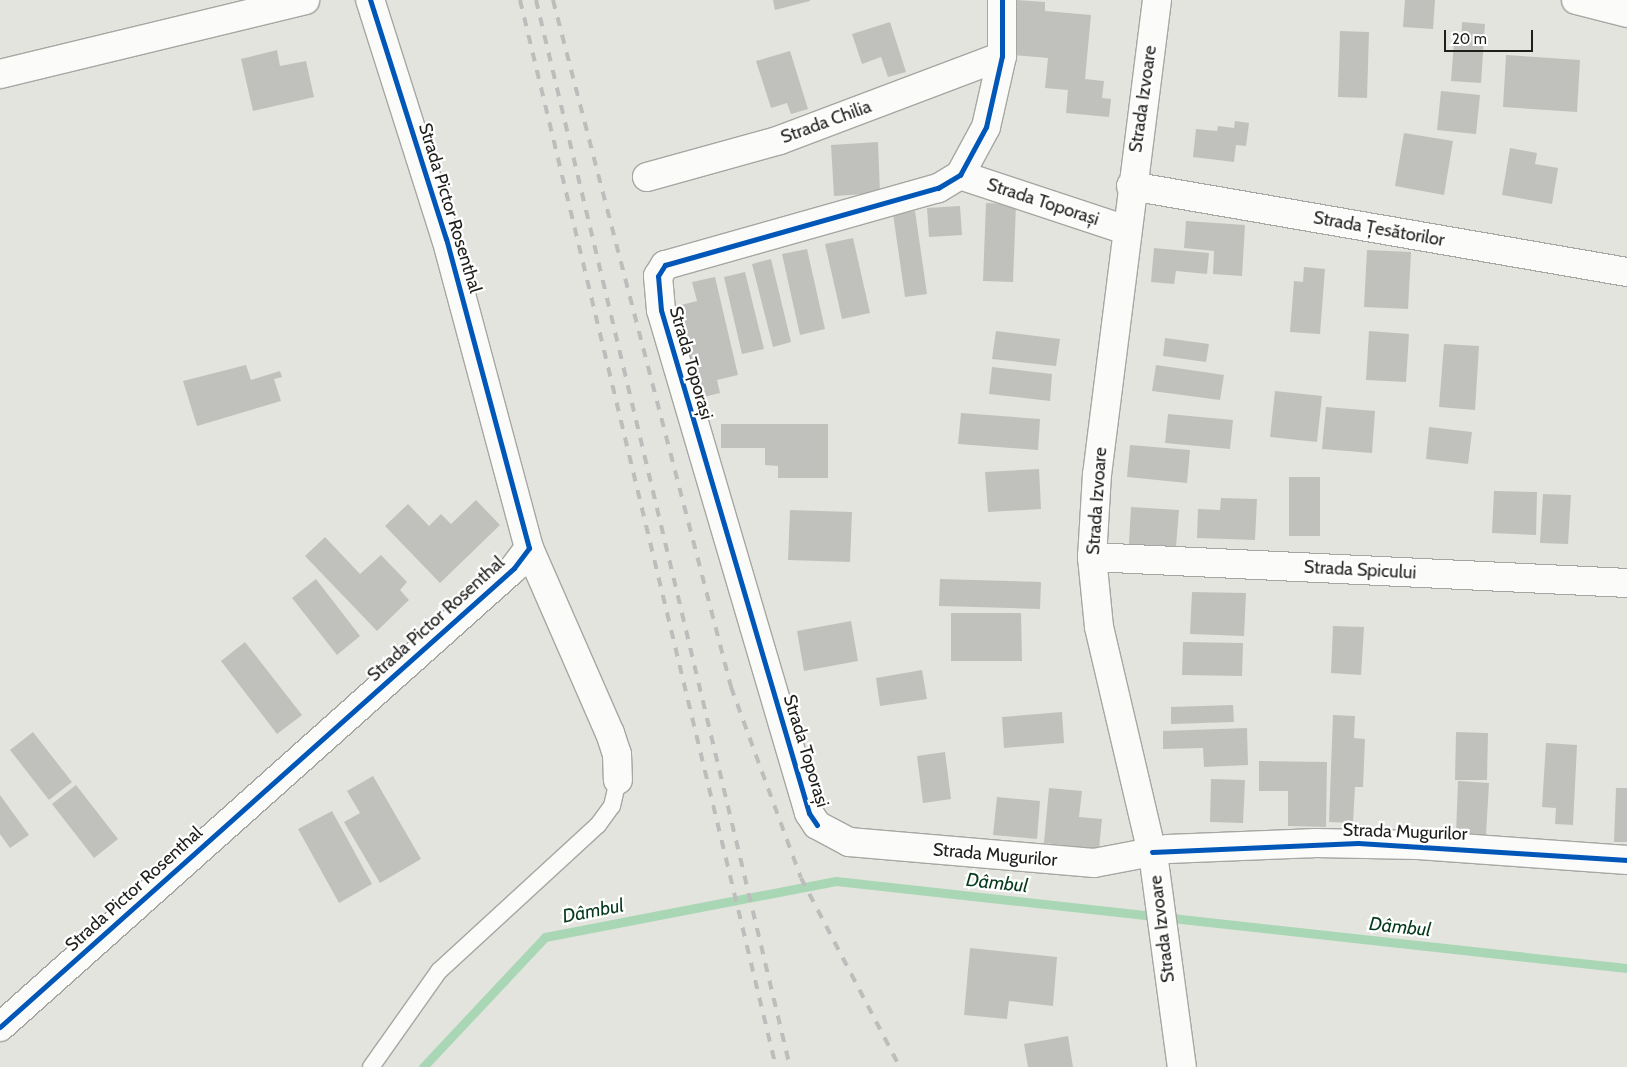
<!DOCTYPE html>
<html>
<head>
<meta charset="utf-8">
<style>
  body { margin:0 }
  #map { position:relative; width:1627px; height:1067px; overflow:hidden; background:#e4e4de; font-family:Cabin,sans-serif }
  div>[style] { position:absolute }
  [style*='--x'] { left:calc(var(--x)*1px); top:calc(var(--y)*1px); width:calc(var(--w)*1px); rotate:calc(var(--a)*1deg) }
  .stream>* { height:9px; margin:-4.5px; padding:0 4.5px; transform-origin:4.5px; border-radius:4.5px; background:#a9d7b5 }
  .building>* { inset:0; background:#c0c1bd }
  .roads { filter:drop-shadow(1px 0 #a6a7a2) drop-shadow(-1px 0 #a6a7a2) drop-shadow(0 1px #a6a7a2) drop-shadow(0 -1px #a6a7a2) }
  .lane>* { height:16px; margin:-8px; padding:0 8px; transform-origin:8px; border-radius:8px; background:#fbfbfa }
  .street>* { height:28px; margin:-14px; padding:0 14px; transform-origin:14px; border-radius:14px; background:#fbfbfa }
  .secondary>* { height:28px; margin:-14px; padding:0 14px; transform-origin:14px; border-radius:14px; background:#fbfbfa }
  .rail>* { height:4px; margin-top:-2px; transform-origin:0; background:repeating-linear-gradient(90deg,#bdbdbc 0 9px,transparent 0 18px) }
  .cycleway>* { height:5px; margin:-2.5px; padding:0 2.5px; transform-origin:2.5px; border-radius:2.5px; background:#0057b8 }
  span { translate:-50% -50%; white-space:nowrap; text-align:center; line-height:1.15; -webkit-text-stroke:4.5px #fff; paint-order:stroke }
  .street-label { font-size:18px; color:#1e1f1b }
  .water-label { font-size:19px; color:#063a1d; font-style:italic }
  .scale { position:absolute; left:1444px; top:30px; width:89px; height:22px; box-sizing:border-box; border:2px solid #1e1f1b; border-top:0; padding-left:6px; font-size:15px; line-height:18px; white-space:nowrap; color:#1e1f1b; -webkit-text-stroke:4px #fff; paint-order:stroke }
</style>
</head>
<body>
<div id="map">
  <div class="stream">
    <div style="--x:423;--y:1067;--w:178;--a:-46.8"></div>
    <div style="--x:545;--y:937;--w:296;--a:-10.9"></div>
    <div style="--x:836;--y:881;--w:796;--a:6.28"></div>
  </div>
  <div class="building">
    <div style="clip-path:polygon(773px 0,810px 0,810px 1px,775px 10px)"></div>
    <div style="clip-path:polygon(1017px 0,1045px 2px,1045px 11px,1091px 15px,1085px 79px,1104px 81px,1102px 98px,1111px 99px,1109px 117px,1066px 113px,1068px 90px,1045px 88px,1048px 58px,1012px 55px)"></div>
    <div style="clip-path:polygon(1405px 0,1435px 0,1433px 29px,1403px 27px)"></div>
    <div style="clip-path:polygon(890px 22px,906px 72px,888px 77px,881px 57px,862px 64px,852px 34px)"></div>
    <div style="clip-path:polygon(1462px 22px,1485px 24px,1481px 83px,1451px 81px,1454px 41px,1461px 41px)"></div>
    <div style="clip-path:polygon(1340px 31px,1369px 32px,1367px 98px,1338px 97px)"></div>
    <div style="clip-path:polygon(277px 50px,280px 66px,306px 61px,314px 97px,253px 111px,241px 59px)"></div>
    <div style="clip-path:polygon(790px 51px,808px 109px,791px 114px,787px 103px,771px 108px,756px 61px)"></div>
    <div style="clip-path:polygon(1506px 55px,1580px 60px,1577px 112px,1503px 107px)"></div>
    <div style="clip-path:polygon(1441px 91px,1480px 95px,1476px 134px,1437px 130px)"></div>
    <div style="clip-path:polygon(1235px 121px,1249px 123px,1246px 146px,1236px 145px,1234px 162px,1193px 157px,1196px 129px,1217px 131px,1218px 126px,1234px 128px)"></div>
    <div style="clip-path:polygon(1404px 133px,1453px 141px,1444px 195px,1395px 186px)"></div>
    <div style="clip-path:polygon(878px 142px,880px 193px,834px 196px,831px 145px)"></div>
    <div style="clip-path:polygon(1510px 148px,1537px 153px,1535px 164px,1558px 168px,1552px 204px,1502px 195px)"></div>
    <div style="clip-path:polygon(986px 203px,1016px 204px,1013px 282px,983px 281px)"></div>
    <div style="clip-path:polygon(960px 206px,962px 235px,929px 237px,927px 208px)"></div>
    <div style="clip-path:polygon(915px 211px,927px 294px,905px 297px,893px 214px)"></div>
    <div style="clip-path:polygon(1186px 221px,1245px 225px,1242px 276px,1213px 274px,1214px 251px,1184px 248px)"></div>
    <div style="clip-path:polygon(853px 238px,870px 313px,842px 319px,825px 244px)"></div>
    <div style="clip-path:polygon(1154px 248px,1209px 253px,1207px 274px,1176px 271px,1174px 284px,1151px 282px)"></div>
    <div style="clip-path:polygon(807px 249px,825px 329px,800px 335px,782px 254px)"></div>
    <div style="clip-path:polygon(1367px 250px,1411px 252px,1408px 309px,1364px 307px)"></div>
    <div style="clip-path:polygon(771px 259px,791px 342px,773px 347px,752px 264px)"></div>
    <div style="clip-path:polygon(1304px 267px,1325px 269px,1320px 334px,1290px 332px,1294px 281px,1303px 282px)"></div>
    <div style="clip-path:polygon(745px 272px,764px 349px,742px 354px,724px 277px)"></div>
    <div style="clip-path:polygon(715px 277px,738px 375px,717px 380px,720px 393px,699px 398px,677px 306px,697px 301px,692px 282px)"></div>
    <div style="clip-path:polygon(996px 331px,1060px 339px,1056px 366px,992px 359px)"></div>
    <div style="clip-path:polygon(1369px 331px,1409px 334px,1406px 382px,1366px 380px)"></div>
    <div style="clip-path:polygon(1165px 338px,1209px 344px,1206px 362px,1163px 356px)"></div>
    <div style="clip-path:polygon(1444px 344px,1479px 346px,1475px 410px,1439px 407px)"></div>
    <div style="clip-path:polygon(246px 365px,251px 380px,280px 371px,282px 377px,274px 379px,281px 401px,197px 426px,183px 381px)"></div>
    <div style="clip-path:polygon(1156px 365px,1224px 375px,1220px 400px,1152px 391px)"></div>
    <div style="clip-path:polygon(992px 367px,1052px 374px,1050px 401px,989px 394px)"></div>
    <div style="clip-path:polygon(1275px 391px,1322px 396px,1317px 442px,1270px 437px)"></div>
    <div style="clip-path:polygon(1326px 407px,1375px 411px,1372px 453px,1322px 449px)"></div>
    <div style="clip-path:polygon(961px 413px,1040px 419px,1038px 450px,958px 444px)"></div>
    <div style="clip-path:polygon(1168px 414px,1233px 420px,1230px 449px,1165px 443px)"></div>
    <div style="clip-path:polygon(721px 424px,828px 424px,828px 478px,778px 478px,778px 466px,765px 465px,765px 448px,721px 448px)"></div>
    <div style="clip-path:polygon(1429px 427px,1472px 432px,1468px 464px,1426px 459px)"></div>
    <div style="clip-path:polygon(1130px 445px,1190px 450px,1187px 483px,1127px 477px)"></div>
    <div style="clip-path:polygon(1039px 469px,1041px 509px,988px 512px,985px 472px)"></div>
    <div style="clip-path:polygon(1289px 477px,1320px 477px,1320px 536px,1289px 536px)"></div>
    <div style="clip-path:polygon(1494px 491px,1537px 492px,1536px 535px,1492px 533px)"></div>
    <div style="clip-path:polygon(1543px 494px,1571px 495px,1568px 544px,1540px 543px)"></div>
    <div style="clip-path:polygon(1221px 498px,1257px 499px,1255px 540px,1197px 538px,1198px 509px,1220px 510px)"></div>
    <div style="clip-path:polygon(476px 500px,500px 525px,440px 583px,385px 526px,408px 504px,429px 526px,441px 514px,451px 524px)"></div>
    <div style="clip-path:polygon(1131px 507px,1179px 510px,1176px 547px,1129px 544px)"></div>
    <div style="clip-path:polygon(790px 510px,852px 512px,850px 562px,788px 560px)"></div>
    <div style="clip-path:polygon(325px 537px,360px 574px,381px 555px,407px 582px,400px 590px,409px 600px,377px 631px,305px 556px)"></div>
    <div style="clip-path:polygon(316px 579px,360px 636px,337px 655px,292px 598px)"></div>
    <div style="clip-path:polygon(940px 579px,1041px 582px,1040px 609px,939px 606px)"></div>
    <div style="clip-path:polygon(1192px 592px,1246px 593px,1244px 636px,1190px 634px)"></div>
    <div style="clip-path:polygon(951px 613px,1021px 613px,1022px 661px,951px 661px)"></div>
    <div style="clip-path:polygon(851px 621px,858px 661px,804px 671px,797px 631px)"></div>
    <div style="clip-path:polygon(1333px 626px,1364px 627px,1361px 675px,1331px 673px)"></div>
    <div style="clip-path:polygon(245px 642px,302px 715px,277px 734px,221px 661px)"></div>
    <div style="clip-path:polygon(1183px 642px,1243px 643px,1242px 676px,1182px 675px)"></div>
    <div style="clip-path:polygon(922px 670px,927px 699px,880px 706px,876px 678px)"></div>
    <div style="clip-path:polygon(1233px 705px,1234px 722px,1171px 724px,1171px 707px)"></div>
    <div style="clip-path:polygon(1062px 712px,1064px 743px,1004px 748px,1002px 717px)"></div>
    <div style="clip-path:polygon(1333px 715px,1355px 716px,1354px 738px,1365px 739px,1363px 787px,1355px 787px,1353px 823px,1329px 822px)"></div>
    <div style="clip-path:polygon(1247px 728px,1248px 765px,1204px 767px,1203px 748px,1163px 749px,1163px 731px)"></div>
    <div style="clip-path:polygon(33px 732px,72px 782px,49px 800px,10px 750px)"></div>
    <div style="clip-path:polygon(1456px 732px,1488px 733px,1487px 780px,1455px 780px)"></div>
    <div style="clip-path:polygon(1546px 743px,1577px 745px,1573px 825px,1555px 824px,1556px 808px,1542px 807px)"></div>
    <div style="clip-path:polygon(945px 752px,951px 799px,923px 803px,917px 756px)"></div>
    <div style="clip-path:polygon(1259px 761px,1327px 762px,1326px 827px,1288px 826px,1288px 791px,1259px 791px)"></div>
    <div style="clip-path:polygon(373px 776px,421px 859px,380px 883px,344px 822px,360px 813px,347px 791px)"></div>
    <div style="clip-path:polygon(1211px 779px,1245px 780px,1243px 823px,1210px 822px)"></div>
    <div style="clip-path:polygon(1458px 781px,1489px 783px,1486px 835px,1456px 834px)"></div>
    <div style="clip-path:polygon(76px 785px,118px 839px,94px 858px,52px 804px)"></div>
    <div style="clip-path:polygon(1049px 788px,1082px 791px,1079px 817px,1102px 819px,1099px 849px,1044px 843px)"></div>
    <div style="clip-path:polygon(1616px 788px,1627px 788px,1627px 842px,1614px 842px)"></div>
    <div style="clip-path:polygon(0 795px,29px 835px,10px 848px,0 834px)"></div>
    <div style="clip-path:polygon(997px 797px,1040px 801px,1037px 839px,993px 835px)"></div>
    <div style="clip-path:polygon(332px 811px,372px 884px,339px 903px,298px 829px)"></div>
    <div style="clip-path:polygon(970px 948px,1057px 957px,1053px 1006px,1009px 1001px,1007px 1019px,964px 1015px)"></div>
    <div style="clip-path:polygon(1068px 1036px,1073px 1067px,1028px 1067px,1024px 1044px)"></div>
  </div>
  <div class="roads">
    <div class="lane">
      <div style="--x:371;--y:1067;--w:118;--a:-54.7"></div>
      <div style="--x:439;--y:971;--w:216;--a:-42.6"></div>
      <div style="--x:598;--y:825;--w:24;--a:-54"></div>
      <div style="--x:612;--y:806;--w:27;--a:-77"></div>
    </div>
    <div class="street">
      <div style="--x:1002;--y:0;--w:56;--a:90"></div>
      <div style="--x:1002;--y:56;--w:73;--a:102.7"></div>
      <div style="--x:986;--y:127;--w:55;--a:118.4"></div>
      <div style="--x:960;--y:175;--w:26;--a:149"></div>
      <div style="--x:938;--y:188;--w:284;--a:164.2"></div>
      <div style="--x:665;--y:265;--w:13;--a:122"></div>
      <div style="--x:658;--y:276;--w:34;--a:85"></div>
      <div style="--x:661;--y:310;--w:524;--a:73.6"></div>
      <div style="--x:809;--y:813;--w:14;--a:56"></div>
      <div style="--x:817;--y:825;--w:36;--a:28"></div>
      <div style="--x:849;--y:842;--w:246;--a:4.9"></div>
      <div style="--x:1094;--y:863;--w:75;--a:-10.7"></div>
      <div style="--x:1168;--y:849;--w:148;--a:-2.3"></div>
      <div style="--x:1316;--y:843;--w:102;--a:1.1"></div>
      <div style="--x:1418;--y:845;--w:210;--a:4.1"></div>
      <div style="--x:1576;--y:0;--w:53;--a:14.3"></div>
      <div style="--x:0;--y:74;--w:314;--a:-13.6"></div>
      <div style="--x:960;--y:175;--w:175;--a:18.3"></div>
      <div style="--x:647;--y:177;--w:138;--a:-15.5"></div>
      <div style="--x:780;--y:140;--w:237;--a:-20.7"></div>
      <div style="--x:1131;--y:186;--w:503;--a:9.84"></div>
      <div style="--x:529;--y:548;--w:202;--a:66.4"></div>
      <div style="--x:610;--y:733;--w:22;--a:72"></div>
      <div style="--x:617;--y:754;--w:26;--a:88"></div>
      <div style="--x:1092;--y:557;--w:536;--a:2.78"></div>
      <div style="--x:0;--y:1027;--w:689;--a:-41.76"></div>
      <div style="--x:514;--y:568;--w:25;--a:-53"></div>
      <div style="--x:529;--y:548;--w:320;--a:-105"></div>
      <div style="--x:446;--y:239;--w:251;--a:-107.6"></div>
    </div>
    <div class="secondary">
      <div style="--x:1157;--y:0;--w:478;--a:97.2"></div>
      <div style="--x:1097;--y:474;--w:83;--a:93.4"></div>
      <div style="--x:1092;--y:557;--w:70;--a:84.3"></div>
      <div style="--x:1099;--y:627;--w:240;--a:76.8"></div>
      <div style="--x:1154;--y:861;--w:208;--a:82.3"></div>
    </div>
  </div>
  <div class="rail">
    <div style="--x:520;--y:0;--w:1097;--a:76.51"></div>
    <div style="--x:536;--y:0;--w:1097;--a:76.61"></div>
    <div style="--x:553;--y:0;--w:710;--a:75.47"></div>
    <div style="--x:731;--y:687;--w:203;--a:69.9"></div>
    <div style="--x:801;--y:878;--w:213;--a:62.4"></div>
  </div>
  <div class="cycleway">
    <div style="--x:817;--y:825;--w:14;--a:-124"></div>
    <div style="--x:809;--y:813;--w:524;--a:-106.4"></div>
    <div style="--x:661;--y:310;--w:34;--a:-95"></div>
    <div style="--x:658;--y:276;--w:13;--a:-58"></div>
    <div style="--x:665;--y:265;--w:284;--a:-15.8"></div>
    <div style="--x:938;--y:188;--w:26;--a:-31"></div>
    <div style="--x:960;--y:175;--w:55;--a:-61.6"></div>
    <div style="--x:986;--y:127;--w:73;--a:-77.3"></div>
    <div style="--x:1002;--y:56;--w:56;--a:-90"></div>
    <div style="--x:1152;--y:852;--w:206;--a:-2.5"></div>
    <div style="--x:1358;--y:843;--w:270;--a:3.6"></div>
    <div style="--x:0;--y:1027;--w:689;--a:-41.76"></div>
    <div style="--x:514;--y:568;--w:25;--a:-53"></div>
    <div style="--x:529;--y:548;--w:320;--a:-105"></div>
    <div style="--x:446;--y:239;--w:251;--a:-107.6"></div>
  </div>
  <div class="street-label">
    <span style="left:1143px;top:99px;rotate:-82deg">Strada Izvoare</span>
    <span style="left:826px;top:122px;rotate:-20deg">Strada Chilia</span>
    <span style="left:1043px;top:202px;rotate:18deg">Strada Toporași</span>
    <span style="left:450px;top:208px;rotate:73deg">Strada Pictor Rosenthal</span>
    <span style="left:1379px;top:229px;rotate:10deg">Strada Țesătorilor</span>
    <span style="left:691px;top:363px;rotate:74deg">Strada Toporași</span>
    <span style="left:1097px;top:501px;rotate:-86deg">Strada Izvoare</span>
    <span style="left:1360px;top:570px;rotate:3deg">Strada Spicului</span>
    <span style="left:436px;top:619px;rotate:-42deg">Strada Pictor Rosenthal</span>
    <span style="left:806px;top:751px;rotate:73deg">Strada Toporași</span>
    <span style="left:1405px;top:832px;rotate:2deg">Strada Mugurilor</span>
    <span style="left:995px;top:855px;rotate:5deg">Strada Mugurilor</span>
    <span style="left:134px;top:889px;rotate:-42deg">Strada Pictor Rosenthal</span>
    <span style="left:1162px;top:929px;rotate:-97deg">Strada Izvoare</span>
  </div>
  <div class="water-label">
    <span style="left:997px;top:883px;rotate:6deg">Dâmbul</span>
    <span style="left:593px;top:911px;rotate:-11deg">Dâmbul</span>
    <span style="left:1400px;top:927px;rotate:6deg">Dâmbul</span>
  </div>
  <div class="scale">20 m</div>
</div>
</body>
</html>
